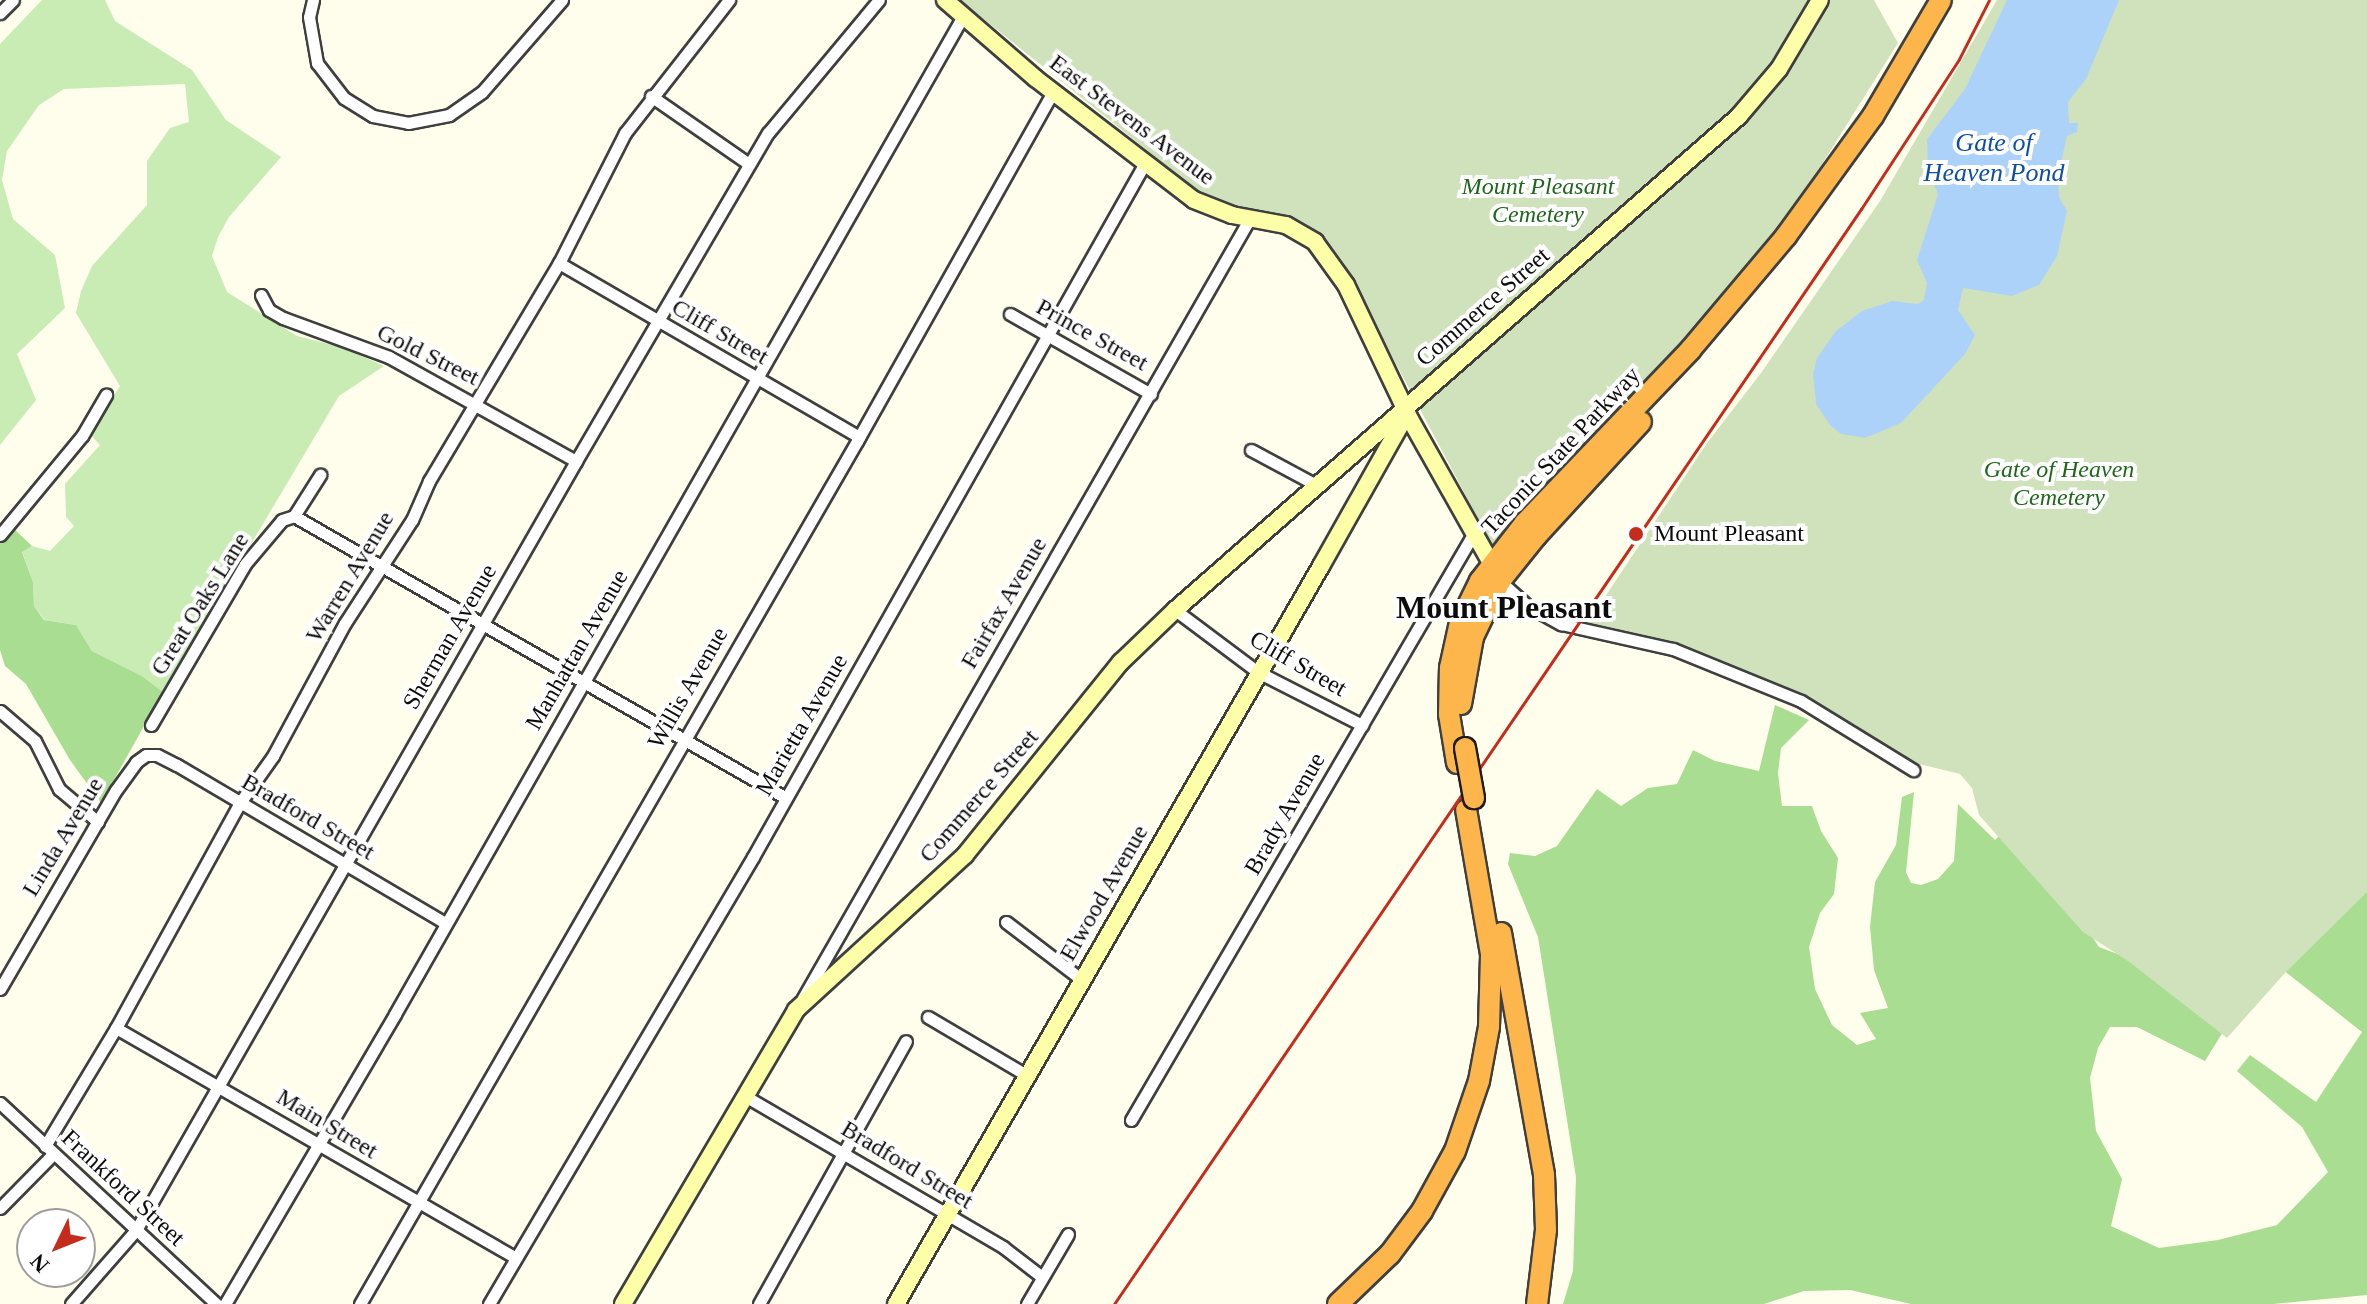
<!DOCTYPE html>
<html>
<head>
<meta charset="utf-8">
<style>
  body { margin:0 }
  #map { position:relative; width:2367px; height:1304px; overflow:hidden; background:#fffeec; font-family:Georgia,serif }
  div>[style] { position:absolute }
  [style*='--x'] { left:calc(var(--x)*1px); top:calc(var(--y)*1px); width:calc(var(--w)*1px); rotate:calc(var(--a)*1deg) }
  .green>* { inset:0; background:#c8ecb3 }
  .forest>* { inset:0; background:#a9dd92 }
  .cemetery>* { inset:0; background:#d0e2bc }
  .water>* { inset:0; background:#add2fa }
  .roads { filter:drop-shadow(2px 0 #3f3f3f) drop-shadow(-2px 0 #3f3f3f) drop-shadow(0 2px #3f3f3f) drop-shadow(0 -2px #3f3f3f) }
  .street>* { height:11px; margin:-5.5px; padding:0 5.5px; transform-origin:5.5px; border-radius:5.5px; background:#fff }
  .secondary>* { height:16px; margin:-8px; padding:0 8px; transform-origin:8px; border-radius:8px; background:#fcffa7 }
  .highway>* { height:20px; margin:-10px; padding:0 10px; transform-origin:10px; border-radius:10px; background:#fdb64c }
  .rail>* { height:3px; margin:-1.5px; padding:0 1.5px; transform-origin:1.5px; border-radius:1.5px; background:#c52c1c }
  .bridges { filter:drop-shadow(2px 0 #1d1d1d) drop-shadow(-2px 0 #1d1d1d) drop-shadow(0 2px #1d1d1d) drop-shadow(0 -2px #1d1d1d) }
  .highway-bridge>* { height:20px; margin:-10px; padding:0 10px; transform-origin:10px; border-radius:10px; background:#fdb64c }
  .dots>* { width:22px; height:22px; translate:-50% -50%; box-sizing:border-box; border:4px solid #fff; border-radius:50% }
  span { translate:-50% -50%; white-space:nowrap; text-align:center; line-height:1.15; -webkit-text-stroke:8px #fff; paint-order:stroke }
  .street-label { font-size:24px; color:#0c0c0c }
  .park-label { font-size:24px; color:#1e6819; font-style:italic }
  .poi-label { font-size:24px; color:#0c0c0c }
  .left { translate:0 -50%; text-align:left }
  .water-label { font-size:26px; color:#0e4ea5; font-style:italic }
  .district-label { font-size:32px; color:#0c0c0c; font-weight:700 }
  .north { position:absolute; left:16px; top:1208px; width:80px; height:80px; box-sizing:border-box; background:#fff; border:2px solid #9e9e9e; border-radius:50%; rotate:227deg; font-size:22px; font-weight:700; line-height:32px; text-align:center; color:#0c0c0c }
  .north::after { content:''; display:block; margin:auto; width:28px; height:36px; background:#c52c1c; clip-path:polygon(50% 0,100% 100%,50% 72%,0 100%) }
</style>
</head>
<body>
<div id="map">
  <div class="green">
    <div style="clip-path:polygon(42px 0,105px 0,115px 21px,192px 70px,226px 120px,281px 157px,229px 217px,218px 237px,212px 256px,227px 292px,297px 336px,344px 348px,384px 366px,339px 396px,163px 692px,142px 676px,92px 651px,76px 625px,45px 620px,34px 606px,33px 582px,22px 551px,32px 546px,50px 551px,74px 526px,66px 517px,65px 484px,100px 445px,89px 433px,120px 386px,76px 313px,81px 291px,92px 266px,147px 205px,147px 161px,170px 128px,189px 122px,185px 84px,64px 89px,39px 105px,7px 151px,2px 180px,13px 219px,55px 255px,65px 308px,17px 354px,36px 400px,0 445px,0 44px)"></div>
  </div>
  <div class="forest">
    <div style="clip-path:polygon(12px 527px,32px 546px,22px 552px,33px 582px,34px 606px,44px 620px,76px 625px,92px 651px,142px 676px,163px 692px,101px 803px,70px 760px,26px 684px,5px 666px,0 650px,0 543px)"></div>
    <div style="clip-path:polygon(1775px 705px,1809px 720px,1781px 748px,1778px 773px,1782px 806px,1812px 806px,1821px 831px,1838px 858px,1834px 894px,1820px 913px,1809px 947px,1815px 989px,1832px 1025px,1857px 1045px,1876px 1039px,1860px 1013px,1888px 1008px,1874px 970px,1870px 927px,1875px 882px,1896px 845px,1902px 797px,1914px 792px,1906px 872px,1911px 883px,1921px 885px,1938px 879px,1954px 861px,1958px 804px,1995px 840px,2016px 821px,2099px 947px,2176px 976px,2234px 1014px,2205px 1061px,2137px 1027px,2110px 1027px,2098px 1048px,2090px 1078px,2096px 1131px,2122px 1179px,2111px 1226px,2159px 1248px,2218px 1240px,2277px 1225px,2328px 1172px,2302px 1127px,2237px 1071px,2250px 1055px,2316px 1102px,2362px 1032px,2282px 969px,2367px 833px,2367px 1295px,2273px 1304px,1911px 1304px,1850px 1290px,1804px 1291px,1764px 1304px,1563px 1304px,1573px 1271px,1576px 1177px,1538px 937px,1508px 864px,1510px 853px,1535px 856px,1557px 846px,1597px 789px,1621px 806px,1648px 788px,1677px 784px,1693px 750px,1715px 761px,1759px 771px)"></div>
  </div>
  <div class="cemetery">
    <div style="clip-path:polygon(960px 0,1874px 0,1898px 43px,1775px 239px,1493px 547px,1341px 260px,1302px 226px,1209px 200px)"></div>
    <div style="clip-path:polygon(1997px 0,2367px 0,2367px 892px,2284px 974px,2227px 1038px,2128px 961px,2083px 932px,1979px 815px,1972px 788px,1960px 774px,1907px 761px,1829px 710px,1796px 696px,1657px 640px,1587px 624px,1707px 443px,1761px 373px,1880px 201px)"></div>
  </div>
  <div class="water">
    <div style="clip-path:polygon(2007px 0,2119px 0,2086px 79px,2068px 102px,2069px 123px,2078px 123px,2077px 132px,2067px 136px,2058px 176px,2059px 197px,2067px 211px,2057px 256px,2039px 285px,2012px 296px,1963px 288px,1958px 310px,1975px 335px,1965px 354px,1901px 423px,1865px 438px,1841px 434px,1830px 425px,1816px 404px,1813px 374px,1817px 358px,1836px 331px,1862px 311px,1892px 301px,1918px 304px,1924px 300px,1927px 283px,1917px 260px,1938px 194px,1928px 170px,1927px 139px,1965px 89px)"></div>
  </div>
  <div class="roads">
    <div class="street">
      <div style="--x:313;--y:0;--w:17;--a:103"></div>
      <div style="--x:309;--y:17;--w:47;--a:80.1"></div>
      <div style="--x:317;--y:63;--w:44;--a:52.4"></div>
      <div style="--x:344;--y:98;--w:34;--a:32"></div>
      <div style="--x:373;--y:116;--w:36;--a:11"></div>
      <div style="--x:408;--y:123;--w:42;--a:-11"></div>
      <div style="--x:449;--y:115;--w:40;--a:-34.9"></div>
      <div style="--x:482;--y:92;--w:122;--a:-49"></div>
      <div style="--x:0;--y:13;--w:18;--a:-45"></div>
      <div style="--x:651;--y:96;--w:119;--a:34.8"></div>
      <div style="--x:559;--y:263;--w:347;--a:30.1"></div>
      <div style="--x:261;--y:295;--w:17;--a:62"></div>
      <div style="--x:269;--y:310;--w:16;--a:30"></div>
      <div style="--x:283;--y:318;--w:113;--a:20.2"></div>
      <div style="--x:389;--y:357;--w:214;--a:29.1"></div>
      <div style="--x:1010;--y:314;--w:162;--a:29.6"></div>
      <div style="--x:1251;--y:450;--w:76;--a:28.2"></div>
      <div style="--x:294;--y:516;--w:567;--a:29.82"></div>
      <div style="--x:0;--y:535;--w:129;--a:-50.4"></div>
      <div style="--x:82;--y:436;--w:48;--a:-59.7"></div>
      <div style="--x:1500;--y:581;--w:38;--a:42"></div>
      <div style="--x:1528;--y:606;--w:38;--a:29"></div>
      <div style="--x:1561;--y:624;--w:115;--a:12.6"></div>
      <div style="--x:1673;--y:649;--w:138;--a:22.1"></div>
      <div style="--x:1801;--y:701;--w:132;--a:31.6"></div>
      <div style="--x:1175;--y:610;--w:104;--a:36.8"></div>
      <div style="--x:1258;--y:672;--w:117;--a:27"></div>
      <div style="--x:0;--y:711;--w:46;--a:40.6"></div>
      <div style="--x:35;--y:741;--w:54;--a:63.4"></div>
      <div style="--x:59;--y:789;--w:51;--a:40.2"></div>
      <div style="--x:151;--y:725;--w:186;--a:-59.7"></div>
      <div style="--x:245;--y:564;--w:57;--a:-49.9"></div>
      <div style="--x:282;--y:520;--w:13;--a:-18"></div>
      <div style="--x:294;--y:516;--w:49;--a:-57.6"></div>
      <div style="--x:1006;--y:922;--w:96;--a:37.3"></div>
      <div style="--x:0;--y:989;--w:230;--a:-59.8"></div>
      <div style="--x:116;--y:790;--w:34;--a:-54"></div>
      <div style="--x:136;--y:762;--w:12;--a:-35"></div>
      <div style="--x:146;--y:755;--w:11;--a:0"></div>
      <div style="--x:157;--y:755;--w:22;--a:27"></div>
      <div style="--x:177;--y:765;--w:311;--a:30.5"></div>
      <div style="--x:803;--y:998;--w:899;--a:-60.18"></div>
      <div style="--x:928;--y:1017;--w:114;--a:30.6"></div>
      <div style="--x:116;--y:1028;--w:461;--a:29.9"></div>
      <div style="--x:745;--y:1096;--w:299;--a:30.3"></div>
      <div style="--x:1003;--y:1247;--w:49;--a:37.6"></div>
      <div style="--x:0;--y:1103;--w:295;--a:42.9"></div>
      <div style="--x:1131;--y:1120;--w:682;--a:-59.71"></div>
      <div style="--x:45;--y:1146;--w:138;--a:-59"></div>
      <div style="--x:116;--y:1028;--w:256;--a:-61.2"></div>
      <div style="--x:239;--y:804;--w:59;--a:-54.7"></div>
      <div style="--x:273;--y:756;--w:151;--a:-61.6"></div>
      <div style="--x:345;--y:623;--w:123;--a:-57"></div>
      <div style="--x:412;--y:520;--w:43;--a:-66.4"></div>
      <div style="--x:429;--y:481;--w:254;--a:-59.2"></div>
      <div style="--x:559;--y:263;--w:146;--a:-63.1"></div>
      <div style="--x:625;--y:133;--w:169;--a:-52"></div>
      <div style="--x:0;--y:1208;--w:76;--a:-45.5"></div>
      <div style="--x:71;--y:1304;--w:98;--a:-48.7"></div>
      <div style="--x:136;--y:1230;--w:886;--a:-60.22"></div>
      <div style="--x:576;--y:461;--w:380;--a:-59.7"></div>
      <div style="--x:768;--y:133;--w:173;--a:-50.2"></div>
      <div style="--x:225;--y:1304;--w:336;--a:-59.6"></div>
      <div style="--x:395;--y:1014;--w:1148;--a:-60.35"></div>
      <div style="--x:360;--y:1304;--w:996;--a:-60.06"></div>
      <div style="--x:857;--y:441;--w:400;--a:-60.7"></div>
      <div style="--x:489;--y:1304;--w:519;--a:-59.43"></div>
      <div style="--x:753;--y:857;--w:797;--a:-60.54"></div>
      <div style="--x:759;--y:1304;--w:301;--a:-60.8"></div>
      <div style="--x:1027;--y:1304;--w:81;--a:-59.6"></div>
    </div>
    <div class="secondary">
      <div style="--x:945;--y:0;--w:119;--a:40.9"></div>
      <div style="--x:1035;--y:78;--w:200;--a:37.5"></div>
      <div style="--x:1194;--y:200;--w:41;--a:21.5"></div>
      <div style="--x:1232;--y:215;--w:55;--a:10.5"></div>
      <div style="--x:1286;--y:225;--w:34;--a:30"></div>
      <div style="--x:1315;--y:242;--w:53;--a:54.2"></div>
      <div style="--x:1346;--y:285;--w:151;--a:64.5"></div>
      <div style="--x:1411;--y:421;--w:173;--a:60.6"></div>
      <div style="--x:623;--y:1304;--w:341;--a:-59.5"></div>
      <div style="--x:796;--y:1010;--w:229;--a:-42.5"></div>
      <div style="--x:965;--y:855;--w:248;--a:-51.1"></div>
      <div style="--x:1121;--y:662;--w:75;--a:-43.9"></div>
      <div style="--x:1175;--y:610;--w:750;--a:-41.21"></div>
      <div style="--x:1739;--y:116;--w:62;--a:-49.6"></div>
      <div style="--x:1779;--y:69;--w:80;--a:-59.3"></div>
      <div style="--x:896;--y:1304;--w:852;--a:-60.06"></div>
      <div style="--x:1321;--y:566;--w:165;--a:-60.6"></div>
      <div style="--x:1402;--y:422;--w:13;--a:-81"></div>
    </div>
    <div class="highway">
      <div style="--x:1461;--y:704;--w:68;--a:-79.8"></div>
      <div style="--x:1473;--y:637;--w:62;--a:-64.3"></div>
      <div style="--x:1500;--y:581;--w:58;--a:-51.3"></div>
      <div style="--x:1536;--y:536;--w:155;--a:-47.4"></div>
      <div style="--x:1457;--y:763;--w:50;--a:-99.3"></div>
      <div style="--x:1449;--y:714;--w:46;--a:-88.8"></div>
      <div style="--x:1450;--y:668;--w:47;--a:-77.7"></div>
      <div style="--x:1460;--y:622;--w:46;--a:-64"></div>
      <div style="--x:1480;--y:581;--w:73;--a:-52.2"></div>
      <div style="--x:1525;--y:523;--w:240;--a:-46.3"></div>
      <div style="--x:1691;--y:349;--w:148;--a:-49.9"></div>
      <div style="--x:1786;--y:236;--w:148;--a:-54.1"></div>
      <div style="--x:1873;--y:116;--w:134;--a:-59.6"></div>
      <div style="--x:1501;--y:933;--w:246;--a:79.9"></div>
      <div style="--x:1544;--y:1175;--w:55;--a:87.9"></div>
      <div style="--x:1546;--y:1230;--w:75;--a:96.9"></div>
      <div style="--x:1338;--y:1304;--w:72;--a:-43.9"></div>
      <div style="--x:1390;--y:1254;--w:54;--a:-53.3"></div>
      <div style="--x:1422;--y:1211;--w:68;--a:-61.2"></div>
      <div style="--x:1455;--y:1151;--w:74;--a:-71.1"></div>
      <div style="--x:1479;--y:1081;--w:55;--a:-79.5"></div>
      <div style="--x:1489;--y:1027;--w:73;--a:-88.4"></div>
      <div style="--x:1491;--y:954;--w:146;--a:-99.8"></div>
    </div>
  </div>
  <div class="rail">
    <div style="--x:1114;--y:1304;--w:1326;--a:-55.7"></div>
    <div style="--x:1861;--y:209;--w:179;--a:-56.8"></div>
    <div style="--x:1959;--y:59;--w:66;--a:-63"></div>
  </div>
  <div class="bridges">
    <div class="highway-bridge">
      <div style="--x:1465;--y:748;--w:51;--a:79.8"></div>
    </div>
  </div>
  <div class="dots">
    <div style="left:1636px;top:534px;background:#c52c1c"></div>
  </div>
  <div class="street-label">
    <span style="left:1132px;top:120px;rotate:37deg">East Stevens Avenue</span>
    <span style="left:1483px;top:307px;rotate:-41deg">Commerce Street</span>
    <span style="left:720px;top:332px;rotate:30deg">Cliff Street</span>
    <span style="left:1092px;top:335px;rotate:29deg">Prince Street</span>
    <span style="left:428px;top:355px;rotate:26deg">Gold Street</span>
    <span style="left:1561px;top:451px;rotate:-47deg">Taconic State Parkway</span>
    <span style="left:350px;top:577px;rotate:-59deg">Warren Avenue</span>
    <span style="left:1004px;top:603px;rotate:-60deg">Fairfax Avenue</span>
    <span style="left:200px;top:604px;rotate:-58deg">Great Oaks Lane</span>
    <span style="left:450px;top:637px;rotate:-60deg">Sherman Avenue</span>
    <span style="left:577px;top:650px;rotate:-60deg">Manhattan Avenue</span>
    <span style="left:1298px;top:664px;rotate:30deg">Cliff Street</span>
    <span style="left:688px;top:688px;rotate:-60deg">Willis Avenue</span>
    <span style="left:802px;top:725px;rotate:-60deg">Marietta Avenue</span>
    <span style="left:979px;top:796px;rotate:-49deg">Commerce Street</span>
    <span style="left:1285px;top:814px;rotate:-60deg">Brady Avenue</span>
    <span style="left:308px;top:817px;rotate:30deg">Bradford Street</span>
    <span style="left:63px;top:837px;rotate:-59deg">Linda Avenue</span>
    <span style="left:1104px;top:893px;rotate:-60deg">Elwood Avenue</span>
    <span style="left:327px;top:1124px;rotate:31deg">Main Street</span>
    <span style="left:907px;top:1165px;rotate:31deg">Bradford Street</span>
    <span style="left:123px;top:1188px;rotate:43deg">Frankford Street</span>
  </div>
  <div class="park-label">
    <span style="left:1538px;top:201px">Mount Pleasant<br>Cemetery</span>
    <span style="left:2059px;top:484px">Gate of Heaven<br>Cemetery</span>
  </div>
  <div class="poi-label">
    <span class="left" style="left:1654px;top:534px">Mount Pleasant</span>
  </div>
  <div class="water-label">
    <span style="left:1994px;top:158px">Gate of<br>Heaven Pond</span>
  </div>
  <div class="district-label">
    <span style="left:1504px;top:607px">Mount Pleasant</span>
  </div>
  <div class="north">N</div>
</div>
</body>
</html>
